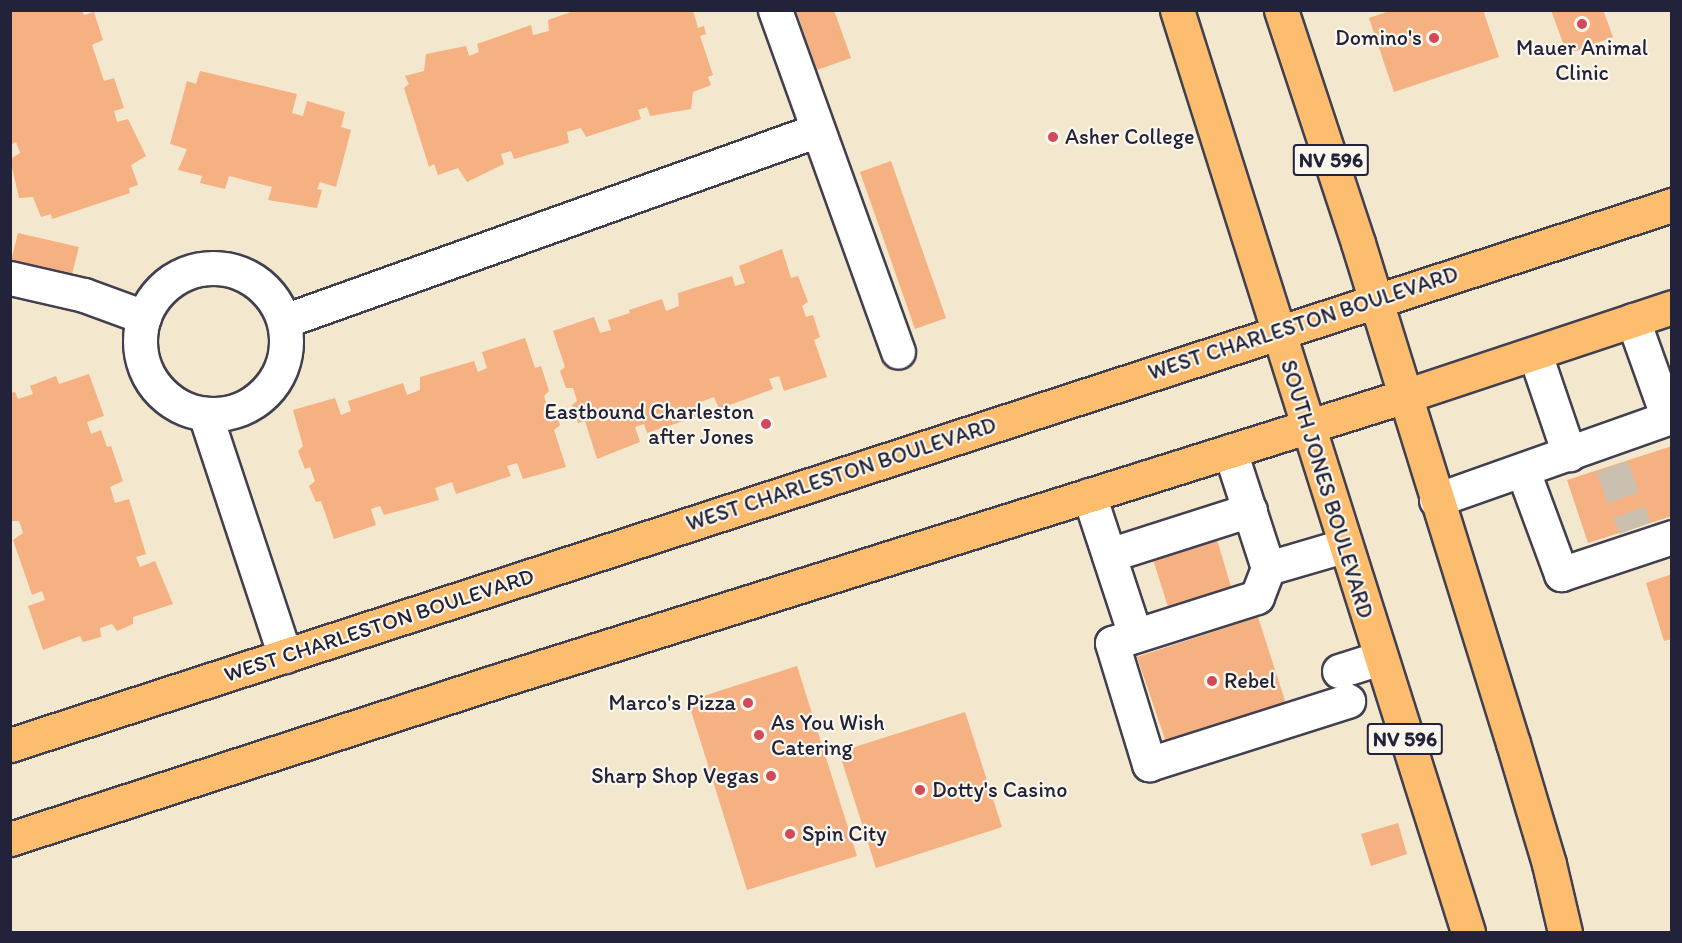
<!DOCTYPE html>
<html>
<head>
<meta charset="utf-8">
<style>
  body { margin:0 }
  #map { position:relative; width:1682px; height:943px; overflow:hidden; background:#f3e7cd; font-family:Itim,sans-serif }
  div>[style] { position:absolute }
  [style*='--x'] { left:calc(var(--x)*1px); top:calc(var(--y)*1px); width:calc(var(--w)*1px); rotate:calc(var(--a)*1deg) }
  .building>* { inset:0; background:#f5b182 }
  .minor-tunnel>* { height:33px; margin-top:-16.5px; transform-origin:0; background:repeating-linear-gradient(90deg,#c9c0b0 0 33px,transparent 0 49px) }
  .roads { filter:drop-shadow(2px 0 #414051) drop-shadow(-2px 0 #414051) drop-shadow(0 2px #414051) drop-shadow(0 -2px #414051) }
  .minor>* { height:33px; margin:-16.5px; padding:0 16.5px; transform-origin:16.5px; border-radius:16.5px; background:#fff }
  .minor>.ring { margin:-16.5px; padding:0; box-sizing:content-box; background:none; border:33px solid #fff; border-radius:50% }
  .major>* { height:33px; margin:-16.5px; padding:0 16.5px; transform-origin:16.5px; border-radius:16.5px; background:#fcbd6f }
  .dots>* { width:16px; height:16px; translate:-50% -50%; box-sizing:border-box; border:3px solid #fbf7ec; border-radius:50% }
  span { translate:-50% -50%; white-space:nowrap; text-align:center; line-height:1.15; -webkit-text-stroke:4.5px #fbf7ec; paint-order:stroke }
  .shield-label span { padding:2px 4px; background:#fbf7ec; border:2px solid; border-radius:4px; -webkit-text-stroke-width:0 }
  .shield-label { font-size:21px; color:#22223b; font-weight:700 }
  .poi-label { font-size:22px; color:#22223b }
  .right { translate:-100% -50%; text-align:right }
  .left { translate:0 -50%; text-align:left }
  .street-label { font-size:22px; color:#22223b }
  .frame { position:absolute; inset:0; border:12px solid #22223b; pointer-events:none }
</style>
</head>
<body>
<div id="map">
  <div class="building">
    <div style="clip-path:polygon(10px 10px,82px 10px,84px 15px,94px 12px,103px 40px,92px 45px,104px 81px,114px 78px,124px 108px,114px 111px,117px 122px,128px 119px,146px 156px,131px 165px,138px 185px,129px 188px,130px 193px,52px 219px,51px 214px,41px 217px,33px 197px,19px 198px,10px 159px,20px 153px,16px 142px,10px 145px)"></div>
    <div style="clip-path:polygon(576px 10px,693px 10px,698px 28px,704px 26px,706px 34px,700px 36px,713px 75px,708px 77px,711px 85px,693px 92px,691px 109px,650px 116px,647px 107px,638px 110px,641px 119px,586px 137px,581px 128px,567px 132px,569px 143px,514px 159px,511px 151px,501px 154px,504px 164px,467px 182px,458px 168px,438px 175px,434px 164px,429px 167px,404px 88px,409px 84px,405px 76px,424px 71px,426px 54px,466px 46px,469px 56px,479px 52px,477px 44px,531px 25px,533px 35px,549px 31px,548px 20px)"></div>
    <div style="clip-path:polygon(796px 10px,834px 10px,851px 58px,817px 70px)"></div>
    <div style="clip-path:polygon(1392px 10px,1483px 10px,1499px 57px,1394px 92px,1369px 18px)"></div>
    <div style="clip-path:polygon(1551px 10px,1603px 10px,1613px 37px,1567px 54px)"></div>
    <div style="clip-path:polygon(200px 71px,297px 94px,292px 113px,303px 116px,307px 101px,345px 112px,341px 127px,351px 130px,336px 187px,320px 182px,317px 189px,322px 190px,317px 208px,268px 200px,272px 187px,229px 176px,225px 189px,200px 183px,202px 176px,178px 170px,187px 149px,170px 144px,187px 81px,196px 84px)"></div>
    <div style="clip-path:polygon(891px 161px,946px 318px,915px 329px,860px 172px)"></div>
    <div style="clip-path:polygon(18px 233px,79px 247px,72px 274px,11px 261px)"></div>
    <div style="clip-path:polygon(782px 249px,791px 278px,798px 276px,808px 302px,802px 306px,806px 317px,813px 315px,820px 337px,814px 340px,827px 377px,784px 391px,779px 376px,769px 379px,773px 389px,719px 409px,714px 397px,698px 403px,702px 415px,647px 433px,644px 424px,635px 427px,640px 442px,597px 459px,585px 421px,578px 423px,572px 405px,577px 401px,573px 388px,566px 388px,560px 371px,565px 367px,553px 331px,594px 317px,600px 333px,611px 330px,608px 320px,630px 313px,629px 310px,662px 299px,666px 311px,679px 306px,678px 293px,732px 276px,735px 286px,745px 283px,739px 266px)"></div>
    <div style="clip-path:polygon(525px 338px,535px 368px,541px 366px,549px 391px,544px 396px,548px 409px,554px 408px,560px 425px,554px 430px,566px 467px,523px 479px,517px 463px,507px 466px,511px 476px,456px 494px,452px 482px,435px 488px,439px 500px,384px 515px,380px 506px,371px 509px,376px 525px,334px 539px,321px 501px,316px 502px,309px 486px,315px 481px,310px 467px,305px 469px,298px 451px,303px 446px,293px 410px,335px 398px,341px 415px,351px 411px,348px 401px,403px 383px,407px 395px,420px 390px,420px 377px,474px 361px,478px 372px,487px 368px,482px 352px)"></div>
    <div style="clip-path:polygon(89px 374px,104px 416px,87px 422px,91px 434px,101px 430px,107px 447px,111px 446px,123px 481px,110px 487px,115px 503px,129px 499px,146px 554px,136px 557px,140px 567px,155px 561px,173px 604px,133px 617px,133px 624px,117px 631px,112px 624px,100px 628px,101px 637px,83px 642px,80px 636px,43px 650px,28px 606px,45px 600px,42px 591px,32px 595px,13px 540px,23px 533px,19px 521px,10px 521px,10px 393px,15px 392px,18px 399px,33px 394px,30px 386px,56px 376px,59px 384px)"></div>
    <div style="clip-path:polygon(1672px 446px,1672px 516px,1588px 543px,1567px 480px)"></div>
    <div style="clip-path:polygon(1215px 533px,1232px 590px,1169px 610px,1151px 553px)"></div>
    <div style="clip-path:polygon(1672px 574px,1672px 639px,1664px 641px,1646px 583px)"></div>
    <div style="clip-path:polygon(1258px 617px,1286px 704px,1167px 745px,1137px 657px)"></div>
    <div style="clip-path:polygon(797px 666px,857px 856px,747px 890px,688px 701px)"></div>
    <div style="clip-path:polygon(965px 712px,1002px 827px,876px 868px,839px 752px)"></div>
    <div style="clip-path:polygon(1398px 823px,1407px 854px,1371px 866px,1361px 834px)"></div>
  </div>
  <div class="minor-tunnel">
    <div style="--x:1612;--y:466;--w:66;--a:69.6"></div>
  </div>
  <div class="roads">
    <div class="minor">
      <div style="--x:775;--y:10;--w:363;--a:70.2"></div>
      <div class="ring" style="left:140px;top:268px;width:113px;height:113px"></div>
      <div style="--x:10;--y:278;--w:76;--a:12.9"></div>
      <div style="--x:84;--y:295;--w:64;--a:20.1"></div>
      <div style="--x:284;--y:321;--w:567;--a:-19.68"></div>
      <div style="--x:1535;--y:354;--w:106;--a:71.2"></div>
      <div style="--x:205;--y:414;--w:255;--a:71.7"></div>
      <div style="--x:1230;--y:451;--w:123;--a:72"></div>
      <div style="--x:1268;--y:568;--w:31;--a:111"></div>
      <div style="--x:1257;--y:597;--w:152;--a:162.4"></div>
      <div style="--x:1112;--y:643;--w:127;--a:73"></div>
      <div style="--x:1149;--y:764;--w:209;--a:-17.6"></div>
      <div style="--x:1523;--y:471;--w:110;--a:69.7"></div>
      <div style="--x:1561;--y:574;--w:117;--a:-18.4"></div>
      <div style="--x:1089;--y:495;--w:147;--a:71.8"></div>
      <div style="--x:1436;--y:500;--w:246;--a:-19.5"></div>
      <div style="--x:1668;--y:418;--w:104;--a:-109.7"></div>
      <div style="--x:1109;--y:555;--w:148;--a:-17.7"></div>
      <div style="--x:1268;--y:568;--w:78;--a:-16.3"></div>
      <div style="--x:1339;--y:671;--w:43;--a:-17.6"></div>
    </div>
    <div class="major">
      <div style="--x:1177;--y:10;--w:967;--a:72.48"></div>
      <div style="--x:1281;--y:10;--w:245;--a:71.7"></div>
      <div style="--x:1358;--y:243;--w:523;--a:72.78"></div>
      <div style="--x:1513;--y:743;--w:126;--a:73.4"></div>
      <div style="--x:1549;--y:864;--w:70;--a:76.8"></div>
      <div style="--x:10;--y:745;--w:1748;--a:-18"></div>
      <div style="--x:10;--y:839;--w:506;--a:-17.97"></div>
      <div style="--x:491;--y:683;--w:958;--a:-17.43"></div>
      <div style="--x:1405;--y:396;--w:281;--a:-18.4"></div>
    </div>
  </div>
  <div class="dots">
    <div style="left:1582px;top:24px;background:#d1495b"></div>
    <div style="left:1434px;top:38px;background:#d1495b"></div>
    <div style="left:1053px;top:137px;background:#d1495b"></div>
    <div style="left:766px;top:424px;background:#d1495b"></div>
    <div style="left:1212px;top:681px;background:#d1495b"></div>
    <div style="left:748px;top:703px;background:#d1495b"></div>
    <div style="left:759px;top:735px;background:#d1495b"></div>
    <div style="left:771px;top:776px;background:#d1495b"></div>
    <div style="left:920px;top:790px;background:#d1495b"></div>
    <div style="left:790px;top:834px;background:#d1495b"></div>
  </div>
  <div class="shield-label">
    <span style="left:1331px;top:160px">NV 596</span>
    <span style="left:1405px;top:739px">NV 596</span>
  </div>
  <div class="poi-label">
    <span class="right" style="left:1422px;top:38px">Domino's</span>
    <span style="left:1582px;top:60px">Mauer Animal<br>Clinic</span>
    <span class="left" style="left:1065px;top:137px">Asher College</span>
    <span class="right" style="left:754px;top:424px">Eastbound Charleston<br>after Jones</span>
    <span class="left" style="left:1224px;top:681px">Rebel</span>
    <span class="right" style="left:736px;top:703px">Marco's Pizza</span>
    <span class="left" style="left:771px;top:735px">As You Wish<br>Catering</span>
    <span class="right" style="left:759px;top:776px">Sharp Shop Vegas</span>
    <span class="left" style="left:932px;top:790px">Dotty's Casino</span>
    <span class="left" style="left:802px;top:834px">Spin City</span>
  </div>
  <div class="street-label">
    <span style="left:1303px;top:323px;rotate:-18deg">WEST CHARLESTON BOULEVARD</span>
    <span style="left:841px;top:474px;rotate:-18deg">WEST CHARLESTON BOULEVARD</span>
    <span style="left:1327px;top:489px;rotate:73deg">SOUTH JONES BOULEVARD</span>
    <span style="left:379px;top:625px;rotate:-18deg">WEST CHARLESTON BOULEVARD</span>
  </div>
  <div class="frame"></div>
</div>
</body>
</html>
